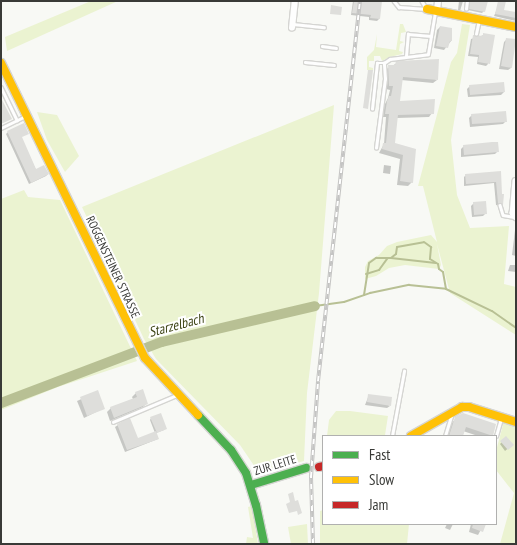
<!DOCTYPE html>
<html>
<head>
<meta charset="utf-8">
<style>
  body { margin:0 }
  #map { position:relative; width:517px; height:545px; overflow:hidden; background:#f8f9f5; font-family:"PT Sans Narrow",sans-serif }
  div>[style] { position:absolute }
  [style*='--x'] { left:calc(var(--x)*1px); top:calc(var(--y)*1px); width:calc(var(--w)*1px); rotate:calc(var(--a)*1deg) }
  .green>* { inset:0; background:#ebf3d1 }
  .shadow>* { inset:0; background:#0003 }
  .stream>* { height:2px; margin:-1px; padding:0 1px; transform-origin:1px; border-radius:1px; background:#b8c094 }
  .river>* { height:10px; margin:-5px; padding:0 5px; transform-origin:5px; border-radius:5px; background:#b8c094 }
  .building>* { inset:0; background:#dededb }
  .roads { filter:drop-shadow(1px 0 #d5d5d2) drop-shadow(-1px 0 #d5d5d2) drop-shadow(0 1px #d5d5d2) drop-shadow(0 -1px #d5d5d2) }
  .lane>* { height:2.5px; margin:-1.25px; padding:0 1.25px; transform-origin:1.25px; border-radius:1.25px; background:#fefefe }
  .street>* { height:5.5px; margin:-2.75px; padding:0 2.75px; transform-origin:2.75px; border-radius:2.75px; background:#fefefe }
  .fast>* { height:8px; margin:-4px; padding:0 4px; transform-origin:4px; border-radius:4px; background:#4caf50 }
  .slow>* { height:8px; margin:-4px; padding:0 4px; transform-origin:4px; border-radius:4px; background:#ffc107 }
  .jam>* { height:8px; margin:-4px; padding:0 4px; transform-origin:4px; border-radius:4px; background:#c62828 }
  .rail>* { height:4px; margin-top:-2px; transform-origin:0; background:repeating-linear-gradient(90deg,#fff 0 5.5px,#c4c4c3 0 11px); box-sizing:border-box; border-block:1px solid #c4c4c3 }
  span { translate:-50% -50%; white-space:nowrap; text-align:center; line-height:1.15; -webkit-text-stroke:4px #fff; paint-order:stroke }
  .street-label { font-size:12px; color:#393a37 }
  .water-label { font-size:14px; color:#404719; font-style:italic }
  .frame { position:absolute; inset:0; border:2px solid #393a37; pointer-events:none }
  .legend { position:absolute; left:322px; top:435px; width:175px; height:90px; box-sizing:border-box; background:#fff; border:1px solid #b0b0af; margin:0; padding:6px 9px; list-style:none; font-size:15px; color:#393a37 }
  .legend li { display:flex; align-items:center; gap:10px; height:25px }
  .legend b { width:25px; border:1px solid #b0b0af }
</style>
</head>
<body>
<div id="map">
  <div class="green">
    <div style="clip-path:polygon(91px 1px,118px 1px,7px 51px,5px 37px)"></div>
    <div style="clip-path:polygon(400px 24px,403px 24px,406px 32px,401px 33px,400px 41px,404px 42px,400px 44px,399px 51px,403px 52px,402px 54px,390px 57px,382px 61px,380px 56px,374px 56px,374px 61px,369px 61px,369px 67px,373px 68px,373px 70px,367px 70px,367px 57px,374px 50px,377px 34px,376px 47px,396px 50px)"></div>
    <div style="clip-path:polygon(462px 24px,470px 25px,451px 140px,457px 195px,470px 228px,509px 226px,504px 284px,516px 287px,516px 335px,450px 293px,437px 244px,441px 265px,439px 269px,405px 265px,389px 268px,376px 276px,365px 279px,365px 267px,368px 261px,379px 255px,387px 246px,397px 242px,431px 235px,437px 242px,423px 186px,418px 186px,451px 62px,457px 53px)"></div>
    <div style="clip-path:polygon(334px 105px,319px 293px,307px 393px,304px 461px,259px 473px,240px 445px,156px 359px,144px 339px,82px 207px)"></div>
    <div style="clip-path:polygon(37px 112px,57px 115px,79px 156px,65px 172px,47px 140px)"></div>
    <div style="clip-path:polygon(24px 190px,28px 197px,60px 200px,137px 361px,58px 387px,1px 410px,1px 199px)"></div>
    <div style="clip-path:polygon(336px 411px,350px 411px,388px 416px,385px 435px,327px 436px,329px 420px)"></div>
    <div style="clip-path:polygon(504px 421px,516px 427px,516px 544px,500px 544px,514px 493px,496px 470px,496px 451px)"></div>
    <div style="clip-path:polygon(252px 506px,258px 544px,246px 544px,247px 537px,253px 538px,248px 507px)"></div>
    <div style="clip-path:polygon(323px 510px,323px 524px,409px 524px,407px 544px,320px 544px,320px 511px)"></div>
    <div style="clip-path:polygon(307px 524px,308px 544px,291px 544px,288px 527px)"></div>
  </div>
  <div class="shadow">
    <div style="clip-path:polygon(353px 1px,381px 1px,379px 19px,377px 21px,369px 20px,369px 17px,351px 15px)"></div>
    <div style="clip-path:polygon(459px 1px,463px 1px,460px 11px,458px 10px)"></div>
    <div style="clip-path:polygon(467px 1px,486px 1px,484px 11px,482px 13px,468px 10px)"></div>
    <div style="clip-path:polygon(497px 9px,516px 14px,516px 21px,494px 16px)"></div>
    <div style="clip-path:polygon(440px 27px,451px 41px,444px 50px,434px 48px,437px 30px)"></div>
    <div style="clip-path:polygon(484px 35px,488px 64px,486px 66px,477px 64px,478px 57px,468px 56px,471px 39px)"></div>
    <div style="clip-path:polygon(507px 39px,511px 68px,508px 70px,499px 69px,504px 42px)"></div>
    <div style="clip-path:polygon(397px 63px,437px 80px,433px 83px,401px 80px,398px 102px,432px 113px,429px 117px,397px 118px,394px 144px,415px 150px,412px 182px,408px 186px,397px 185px,400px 159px,379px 153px,384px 144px,386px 117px,382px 117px,384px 106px,388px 98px,390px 90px,386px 89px,385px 70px)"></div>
    <div style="clip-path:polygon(470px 86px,504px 92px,501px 95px,468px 97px,467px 89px)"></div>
    <div style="clip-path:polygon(472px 115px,506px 121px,503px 124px,470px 127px,469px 118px)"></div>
    <div style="clip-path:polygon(8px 132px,21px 137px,36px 170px,48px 174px,46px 176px,29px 184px,6px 134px)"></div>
    <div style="clip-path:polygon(464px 146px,498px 151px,495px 154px,461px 157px,461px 149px)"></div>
    <div style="clip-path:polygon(384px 165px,391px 166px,390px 174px,383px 173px)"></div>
    <div style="clip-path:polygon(499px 172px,502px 204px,500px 206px,496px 205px,494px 183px,464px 186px,464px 177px,466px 175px)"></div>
    <div style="clip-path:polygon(474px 203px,486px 213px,483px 216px,472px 217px,471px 206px)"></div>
    <div style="clip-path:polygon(515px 230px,516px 230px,516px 256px,512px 255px)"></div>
    <div style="clip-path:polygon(510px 265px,516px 265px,516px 272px,508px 271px)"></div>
    <div style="clip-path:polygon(97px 392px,104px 408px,84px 418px,77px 401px)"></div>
    <div style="clip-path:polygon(136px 393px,147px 403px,143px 407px,110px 421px,107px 412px,111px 408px,133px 399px,132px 397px)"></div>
    <div style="clip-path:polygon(369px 395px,390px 406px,387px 408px,365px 405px)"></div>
    <div style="clip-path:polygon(151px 418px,164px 430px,156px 433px,158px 439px,125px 452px,115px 427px,118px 425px,137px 440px,155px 433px,150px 420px)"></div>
    <div style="clip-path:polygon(456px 418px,492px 435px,478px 436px,463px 431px,461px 436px,447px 436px,452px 423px)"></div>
    <div style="clip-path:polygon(506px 438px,512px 445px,505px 451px,500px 444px)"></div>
    <div style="clip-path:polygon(447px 524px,453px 524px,450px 530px,445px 528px)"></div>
    <div style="clip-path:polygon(471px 524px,484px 524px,478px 535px,469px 532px)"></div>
  </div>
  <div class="stream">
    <div style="--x:391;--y:258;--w:45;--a:6.3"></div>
    <div style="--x:366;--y:274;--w:14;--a:-17"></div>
    <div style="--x:379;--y:270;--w:14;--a:-54"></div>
    <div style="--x:364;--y:295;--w:32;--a:-81"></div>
    <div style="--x:369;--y:263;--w:9;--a:-36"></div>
    <div style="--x:376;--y:258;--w:15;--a:0"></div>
    <div style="--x:391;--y:258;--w:6;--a:-39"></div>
    <div style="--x:396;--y:254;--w:7;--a:-82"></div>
    <div style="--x:397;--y:247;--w:27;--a:-10"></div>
    <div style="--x:424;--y:242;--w:9;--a:36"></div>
    <div style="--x:431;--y:247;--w:12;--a:95"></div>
    <div style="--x:430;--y:259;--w:9;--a:32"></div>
    <div style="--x:438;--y:264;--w:5;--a:79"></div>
    <div style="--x:439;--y:269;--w:5;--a:37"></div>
    <div style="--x:443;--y:272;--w:17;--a:80"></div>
    <div style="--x:315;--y:306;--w:29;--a:-8"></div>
    <div style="--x:344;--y:302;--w:28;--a:-19"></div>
    <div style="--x:370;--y:293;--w:40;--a:-12"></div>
    <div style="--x:409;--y:285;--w:37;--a:6"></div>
    <div style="--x:446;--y:289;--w:51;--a:25.6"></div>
    <div style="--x:492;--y:311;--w:29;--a:35"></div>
  </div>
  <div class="river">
    <div style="--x:1;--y:403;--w:172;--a:-20.8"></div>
    <div style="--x:162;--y:342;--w:157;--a:-13.2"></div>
  </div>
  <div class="building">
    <div style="clip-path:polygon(354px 1px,382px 1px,380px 19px,370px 18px,371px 15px,352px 13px)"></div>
    <div style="clip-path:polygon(470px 1px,488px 1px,485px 12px,469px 9px)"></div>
    <div style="clip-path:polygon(498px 1px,506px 1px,504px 10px,516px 12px,516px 18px,495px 14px)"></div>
    <div style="clip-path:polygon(331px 5px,342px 7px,341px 15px,330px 14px)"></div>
    <div style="clip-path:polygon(440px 26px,452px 28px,452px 41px,450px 41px,448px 48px,436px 46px)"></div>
    <div style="clip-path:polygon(483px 33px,495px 35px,490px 64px,478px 62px,479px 55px,470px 54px,473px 35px,483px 36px)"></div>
    <div style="clip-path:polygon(506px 38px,516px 39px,512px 68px,501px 66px)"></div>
    <div style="clip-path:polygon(439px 59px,438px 80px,403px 77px,400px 101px,435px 99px,434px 114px,398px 115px,395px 143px,416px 149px,413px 183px,400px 181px,403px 155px,382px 149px,383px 143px,386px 143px,389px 114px,385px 114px,387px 101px,389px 96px,391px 96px,393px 86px,389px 86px,388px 65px,395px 65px,396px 61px)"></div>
    <div style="clip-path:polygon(368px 70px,373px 70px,368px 109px,363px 108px)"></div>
    <div style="clip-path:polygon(504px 82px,505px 92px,470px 95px,469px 85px)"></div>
    <div style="clip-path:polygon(1px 98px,12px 119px,1px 124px)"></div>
    <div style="clip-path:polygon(506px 111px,507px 122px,472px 124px,471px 114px)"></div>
    <div style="clip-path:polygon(24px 123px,29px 134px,22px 137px,36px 169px,44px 165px,49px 174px,31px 183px,7px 131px)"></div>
    <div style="clip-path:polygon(492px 142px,498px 142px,499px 152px,464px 155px,463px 145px)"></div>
    <div style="clip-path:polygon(501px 171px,502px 194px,504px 194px,503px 205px,498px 203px,496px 182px,466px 184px,465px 174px)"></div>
    <div style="clip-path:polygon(486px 201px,487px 214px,474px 215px,473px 202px)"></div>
    <div style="clip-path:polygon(143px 389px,148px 404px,114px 418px,110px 407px,137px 397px,135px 392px)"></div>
    <div style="clip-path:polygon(98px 390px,105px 409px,87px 416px,80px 397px)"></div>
    <div style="clip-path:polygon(368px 394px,392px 397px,391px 406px,367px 402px)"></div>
    <div style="clip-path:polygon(161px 413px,167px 429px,157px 433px,150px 417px)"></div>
    <div style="clip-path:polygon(463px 413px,496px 424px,493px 436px,466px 427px,463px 436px,449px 436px,455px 417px)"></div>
    <div style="clip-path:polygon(130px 418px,138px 438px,156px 431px,159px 439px,127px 450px,117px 424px)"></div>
    <div style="clip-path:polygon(506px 436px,514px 445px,508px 450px,500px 441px)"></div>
    <div style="clip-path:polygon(293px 492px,295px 501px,298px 500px,302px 513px,298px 515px,297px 511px,289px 513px,286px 504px,290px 502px,288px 494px)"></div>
    <div style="clip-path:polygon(473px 524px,486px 524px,483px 532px,472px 528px)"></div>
  </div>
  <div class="roads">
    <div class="lane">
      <div style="--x:394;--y:1;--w:8;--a:50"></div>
      <div style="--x:399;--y:7;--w:27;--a:4"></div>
      <div style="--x:422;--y:1;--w:8;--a:60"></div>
      <div style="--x:466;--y:9;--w:8;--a:-83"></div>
      <div style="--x:293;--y:24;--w:31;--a:6"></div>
      <div style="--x:476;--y:34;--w:14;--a:-78"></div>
      <div style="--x:322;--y:46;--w:14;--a:8"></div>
      <div style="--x:406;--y:56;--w:22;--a:-85"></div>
      <div style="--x:408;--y:34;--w:23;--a:5"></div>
      <div style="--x:305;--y:62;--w:29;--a:6"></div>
      <div style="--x:1;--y:87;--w:37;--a:64"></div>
      <div style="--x:372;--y:109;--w:46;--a:-83.8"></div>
      <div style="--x:377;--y:63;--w:7;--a:0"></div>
      <div style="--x:1;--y:128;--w:28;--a:-26"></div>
      <div style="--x:376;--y:148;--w:70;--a:-82.6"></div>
      <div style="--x:385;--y:79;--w:16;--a:-94"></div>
      <div style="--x:384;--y:63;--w:7;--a:-34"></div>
      <div style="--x:390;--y:59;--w:38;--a:-7"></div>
      <div style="--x:428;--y:54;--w:43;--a:-80.5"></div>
      <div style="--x:500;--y:205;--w:10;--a:73"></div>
      <div style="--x:503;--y:215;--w:11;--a:10"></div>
      <div style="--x:113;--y:422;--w:69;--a:-22.9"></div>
      <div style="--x:392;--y:436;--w:66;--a:-79.5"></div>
      <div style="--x:445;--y:436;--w:21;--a:-73"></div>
      <div style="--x:496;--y:436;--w:18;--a:-74"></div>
    </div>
    <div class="street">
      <div style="--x:437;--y:11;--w:10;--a:-84"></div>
      <div style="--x:292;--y:28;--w:27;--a:-84"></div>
      <div style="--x:516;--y:181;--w:32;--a:95"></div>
      <div style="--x:513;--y:213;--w:5;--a:53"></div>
    </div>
    <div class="fast">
      <div style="--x:198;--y:415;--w:48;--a:46.7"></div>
      <div style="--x:231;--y:450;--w:27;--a:57"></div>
      <div style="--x:246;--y:473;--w:34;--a:73"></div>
      <div style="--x:256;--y:505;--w:40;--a:78"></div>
      <div style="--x:251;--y:485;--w:58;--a:-17.2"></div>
    </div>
    <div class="slow">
      <div style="--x:427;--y:9;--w:91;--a:11.4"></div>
      <div style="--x:1;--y:63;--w:328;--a:64"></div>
      <div style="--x:145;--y:358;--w:78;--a:47.1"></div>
      <div style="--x:411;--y:436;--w:59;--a:-29.6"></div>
      <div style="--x:462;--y:407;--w:7;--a:0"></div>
      <div style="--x:469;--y:407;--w:49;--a:17.7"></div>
    </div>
    <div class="jam">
      <div style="--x:319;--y:467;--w:4;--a:-14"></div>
    </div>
  </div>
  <div class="rail">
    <div style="--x:313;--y:544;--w:67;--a:-91.7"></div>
    <div style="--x:311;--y:477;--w:96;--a:-85.8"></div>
    <div style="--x:318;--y:381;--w:382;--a:-83.7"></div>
  </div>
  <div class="street-label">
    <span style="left:113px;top:267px;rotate:65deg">ROGGENSTEINER STRASSE</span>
    <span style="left:275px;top:465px;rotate:-17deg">ZUR LEITE</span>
  </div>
  <div class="water-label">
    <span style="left:176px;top:325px;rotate:-15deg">Starzelbach</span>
  </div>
  <div class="frame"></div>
  <ul class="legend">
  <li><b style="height:6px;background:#4caf50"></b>Fast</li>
  <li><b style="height:6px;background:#ffc107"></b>Slow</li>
  <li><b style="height:6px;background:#c62828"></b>Jam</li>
  </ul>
</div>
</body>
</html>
